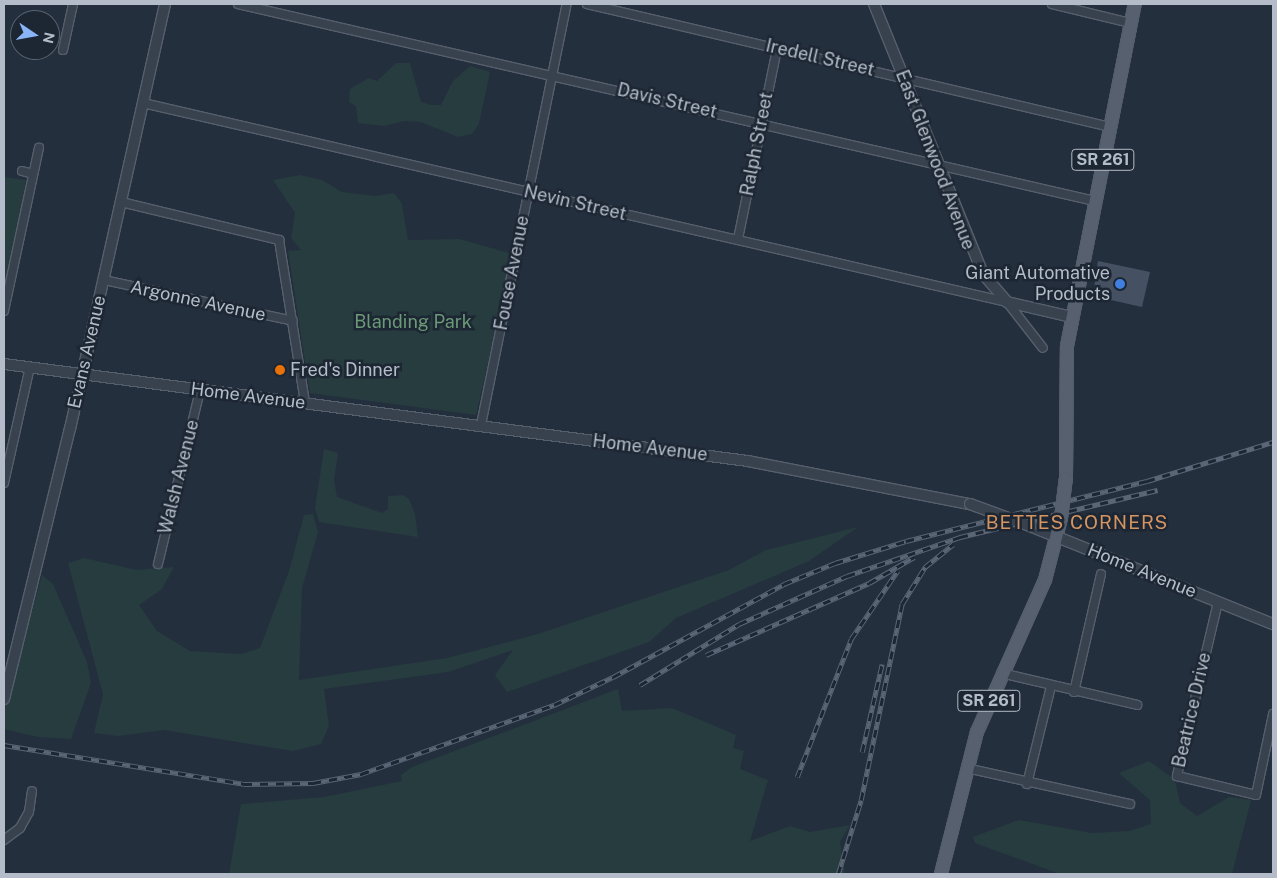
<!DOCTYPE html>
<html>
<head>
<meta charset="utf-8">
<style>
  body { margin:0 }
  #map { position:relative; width:1277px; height:878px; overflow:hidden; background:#242f3e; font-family:"Public Sans",sans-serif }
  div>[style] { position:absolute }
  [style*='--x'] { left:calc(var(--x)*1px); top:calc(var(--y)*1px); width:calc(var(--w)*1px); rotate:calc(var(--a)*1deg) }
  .green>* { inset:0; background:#263c3f }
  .building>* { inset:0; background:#455162 }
  .roads { filter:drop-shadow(1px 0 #565f6c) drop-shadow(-1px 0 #565f6c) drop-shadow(0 1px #565f6c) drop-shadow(0 -1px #565f6c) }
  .minor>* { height:8px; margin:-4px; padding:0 4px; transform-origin:4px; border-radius:4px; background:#38414e }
  .tertiary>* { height:10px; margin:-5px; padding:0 5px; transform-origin:5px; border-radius:5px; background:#38414e }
  .primary>* { height:12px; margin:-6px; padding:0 6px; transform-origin:6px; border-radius:6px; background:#56606e }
  .rail>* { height:4.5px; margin-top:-2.25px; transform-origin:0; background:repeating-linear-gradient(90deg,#1d2633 0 8px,#5a6575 0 16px); box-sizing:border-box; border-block:1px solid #5a6575 }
  .bridges { filter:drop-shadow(1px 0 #565f6c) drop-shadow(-1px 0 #565f6c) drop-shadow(0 1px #565f6c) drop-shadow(0 -1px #565f6c) }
  .tertiary-bridge>* { height:10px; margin:-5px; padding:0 5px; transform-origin:5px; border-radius:5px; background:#38414e }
  .primary-bridge>* { height:12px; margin:-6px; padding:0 6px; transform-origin:6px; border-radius:6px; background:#56606e }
  .dots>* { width:14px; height:14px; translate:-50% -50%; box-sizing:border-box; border:2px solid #1d2633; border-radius:50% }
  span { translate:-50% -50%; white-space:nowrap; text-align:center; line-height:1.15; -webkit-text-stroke:5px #1d2633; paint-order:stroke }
  .shield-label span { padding:1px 4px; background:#1d2633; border:1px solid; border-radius:4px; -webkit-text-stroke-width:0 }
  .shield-label { font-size:16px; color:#b4bcc9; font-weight:700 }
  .street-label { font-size:18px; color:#b4bcc9 }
  .poi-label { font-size:18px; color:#b4bcc9 }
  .right { translate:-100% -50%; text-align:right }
  .left { translate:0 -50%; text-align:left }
  .park-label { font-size:18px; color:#6b9a76 }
  .neighbourhood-label { font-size:19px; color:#d59563; letter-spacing:1px }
  .frame { position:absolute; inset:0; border:5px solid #b4bcc9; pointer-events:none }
  .north { position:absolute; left:10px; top:10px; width:50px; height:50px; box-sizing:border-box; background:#1d2633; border:1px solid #59626f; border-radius:50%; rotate:102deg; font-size:14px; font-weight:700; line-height:20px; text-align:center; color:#b4bcc9 }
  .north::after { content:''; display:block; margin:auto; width:18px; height:22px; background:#8ab4f8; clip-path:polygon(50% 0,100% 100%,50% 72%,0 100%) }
</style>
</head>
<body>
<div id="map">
  <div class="green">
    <div style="clip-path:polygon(396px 63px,410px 63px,421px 102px,431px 105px,441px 105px,453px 81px,470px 66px,490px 72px,479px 124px,472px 134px,458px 137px,421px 122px,404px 121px,384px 126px,358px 123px,356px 106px,349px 102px,350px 89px,369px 78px,377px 81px)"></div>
    <div style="clip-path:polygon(300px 175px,322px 180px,342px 192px,375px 196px,394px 193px,402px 204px,408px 240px,459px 239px,513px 254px,476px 415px,310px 393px,288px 251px,301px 250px,291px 238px,295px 213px,273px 180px)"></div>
    <div style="clip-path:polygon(4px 177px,26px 180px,4px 296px)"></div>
    <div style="clip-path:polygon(324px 449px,338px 453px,334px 480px,337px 497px,382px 513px,388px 509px,388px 496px,403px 495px,409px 499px,415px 514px,418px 537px,319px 522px,315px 508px)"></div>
    <div style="clip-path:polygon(313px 514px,318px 532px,302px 588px,299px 680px,447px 658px,538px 634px,729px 570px,766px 550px,858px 527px,809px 561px,676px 618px,649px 642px,507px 692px,495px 675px,513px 650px,448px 672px,324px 689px,329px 726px,321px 744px,293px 751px,164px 730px,118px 736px,94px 733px,103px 694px,68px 563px,84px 558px,136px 570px,174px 567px,162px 589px,139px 605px,157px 631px,190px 651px,241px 654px,260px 648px,289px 571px,304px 515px)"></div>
    <div style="clip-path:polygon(42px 575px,53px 584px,87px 662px,91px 683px,71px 739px,38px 737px,4px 729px,4px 713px)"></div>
    <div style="clip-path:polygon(618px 689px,622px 711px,672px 708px,736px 735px,733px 748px,744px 751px,740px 769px,768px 780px,750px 841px,790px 826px,810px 832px,850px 825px,840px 842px,845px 874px,229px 874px,241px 804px,324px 797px,402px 781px,401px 775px,412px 767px)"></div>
    <div style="clip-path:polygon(1149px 761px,1175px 780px,1180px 803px,1197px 816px,1229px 797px,1251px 800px,1232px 874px,1060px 874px,975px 843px,973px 837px,1019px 820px,1092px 833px,1130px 831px,1151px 824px,1150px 800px,1119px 773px)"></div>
  </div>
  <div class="building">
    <div style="clip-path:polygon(1098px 261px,1150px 272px,1142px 307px,1093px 296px)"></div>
  </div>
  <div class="roads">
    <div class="minor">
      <div style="--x:238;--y:4;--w:879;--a:12.95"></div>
      <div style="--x:587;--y:4;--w:537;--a:13.23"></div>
      <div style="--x:1052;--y:4;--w:80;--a:13.7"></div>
      <div style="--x:63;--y:50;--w:47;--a:-77.7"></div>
      <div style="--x:143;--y:103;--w:887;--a:12.97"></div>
      <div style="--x:1007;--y:302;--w:58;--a:52"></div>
      <div style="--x:22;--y:171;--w:11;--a:15"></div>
      <div style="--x:121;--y:202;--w:163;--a:13.5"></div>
      <div style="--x:279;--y:240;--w:165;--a:80.9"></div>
      <div style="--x:738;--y:239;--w:194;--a:-78.4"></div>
      <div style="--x:104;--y:280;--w:193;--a:12.2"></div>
      <div style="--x:4;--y:311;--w:167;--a:-77.9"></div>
      <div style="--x:481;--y:425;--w:430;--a:-78.5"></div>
      <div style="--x:4;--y:483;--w:119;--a:-77.4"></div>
      <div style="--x:158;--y:564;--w:178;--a:-76.4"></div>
      <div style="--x:1218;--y:602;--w:179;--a:103.3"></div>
      <div style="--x:1177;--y:776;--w:81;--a:13.5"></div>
      <div style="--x:1256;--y:795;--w:83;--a:-78.1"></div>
      <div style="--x:1001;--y:673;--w:140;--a:13.2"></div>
      <div style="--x:1074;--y:692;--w:121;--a:-77.1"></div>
      <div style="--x:966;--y:768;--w:168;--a:12.4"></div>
      <div style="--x:1027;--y:784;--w:101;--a:-76.2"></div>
      <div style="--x:4;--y:840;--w:20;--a:-37"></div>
      <div style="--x:20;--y:828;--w:18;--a:-61"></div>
      <div style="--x:29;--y:812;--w:21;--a:-82"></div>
    </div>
    <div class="tertiary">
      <div style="--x:874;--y:4;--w:291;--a:68"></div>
      <div style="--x:983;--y:274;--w:37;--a:49"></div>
      <div style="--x:1007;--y:302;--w:67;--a:13"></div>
      <div style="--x:4;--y:364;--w:750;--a:7.43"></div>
      <div style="--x:748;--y:461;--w:226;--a:11"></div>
      <div style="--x:1030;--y:526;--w:262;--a:22"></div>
      <div style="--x:4;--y:699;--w:278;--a:-76.3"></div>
      <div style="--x:70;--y:429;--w:435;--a:-77.4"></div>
    </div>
    <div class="primary">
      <div style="--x:1066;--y:479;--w:133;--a:-89.6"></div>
      <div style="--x:1067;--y:346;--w:349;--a:-78.8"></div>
      <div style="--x:941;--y:874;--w:146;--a:-75.8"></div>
      <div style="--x:977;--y:732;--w:167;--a:-65.9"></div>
      <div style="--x:1045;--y:580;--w:64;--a:-75.5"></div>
    </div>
  </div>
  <div class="rail">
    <div style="--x:706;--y:655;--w:178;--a:-23.8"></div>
    <div style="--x:869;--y:583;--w:52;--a:-30"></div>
    <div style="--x:640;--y:685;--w:116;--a:-31.6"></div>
    <div style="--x:739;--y:624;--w:118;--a:-24"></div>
    <div style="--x:847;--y:576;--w:120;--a:-19"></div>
    <div style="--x:960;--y:537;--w:203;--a:-13.4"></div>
    <div style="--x:4;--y:745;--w:243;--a:9.2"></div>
    <div style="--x:244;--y:784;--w:69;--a:-0.8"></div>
    <div style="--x:313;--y:783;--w:49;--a:-10.6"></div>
    <div style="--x:361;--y:774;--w:205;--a:-19.7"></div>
    <div style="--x:554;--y:705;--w:65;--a:-25.4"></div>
    <div style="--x:613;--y:677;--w:195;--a:-28.5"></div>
    <div style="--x:784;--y:584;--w:55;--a:-22.4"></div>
    <div style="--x:835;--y:563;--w:74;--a:-17.2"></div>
    <div style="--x:906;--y:541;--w:248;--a:-14"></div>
    <div style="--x:1147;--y:481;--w:132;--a:-17.2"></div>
    <div style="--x:862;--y:752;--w:90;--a:-77.2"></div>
    <div style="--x:797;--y:777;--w:148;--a:-68.6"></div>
    <div style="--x:851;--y:639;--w:83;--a:-55.7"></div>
    <div style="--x:838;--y:874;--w:77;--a:-72.7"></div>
    <div style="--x:861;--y:800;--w:200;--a:-78.2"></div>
    <div style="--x:902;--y:604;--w:44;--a:-58.1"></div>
    <div style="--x:925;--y:567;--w:36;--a:-39"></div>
  </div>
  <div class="bridges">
    <div class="tertiary-bridge">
      <div style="--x:970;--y:504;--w:64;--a:20.1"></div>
    </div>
    <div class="primary-bridge">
      <div style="--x:1061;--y:518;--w:39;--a:-83"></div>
    </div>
  </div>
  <div class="dots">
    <div style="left:1120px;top:284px;background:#3f7fe0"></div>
    <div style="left:280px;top:370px;background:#e8710a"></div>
  </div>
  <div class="shield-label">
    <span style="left:1103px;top:160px">SR 261</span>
    <span style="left:989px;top:701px">SR 261</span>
  </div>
  <div class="street-label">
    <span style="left:820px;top:58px;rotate:13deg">Iredell Street</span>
    <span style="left:667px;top:101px;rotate:13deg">Davis Street</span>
    <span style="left:757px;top:144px;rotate:-79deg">Ralph Street</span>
    <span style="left:935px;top:160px;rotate:69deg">East Glenwood Avenue</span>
    <span style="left:575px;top:203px;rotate:13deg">Nevin Street</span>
    <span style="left:512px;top:273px;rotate:-79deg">Fouse Avenue</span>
    <span style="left:198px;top:301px;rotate:12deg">Argonne Avenue</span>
    <span style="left:87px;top:352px;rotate:-77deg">Evans Avenue</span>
    <span style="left:248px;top:396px;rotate:7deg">Home Avenue</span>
    <span style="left:650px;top:448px;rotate:7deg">Home Avenue</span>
    <span style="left:179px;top:477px;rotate:-76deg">Walsh Avenue</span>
    <span style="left:1142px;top:571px;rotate:22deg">Home Avenue</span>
    <span style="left:1192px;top:710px;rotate:-77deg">Beatrice Drive</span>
  </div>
  <div class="poi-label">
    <span class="right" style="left:1110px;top:284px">Giant Automative<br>Products</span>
    <span class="left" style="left:290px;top:370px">Fred's Dinner</span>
  </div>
  <div class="park-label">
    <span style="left:413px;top:322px">Blanding Park</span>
  </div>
  <div class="neighbourhood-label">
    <span style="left:1077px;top:523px">BETTES CORNERS</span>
  </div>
  <div class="frame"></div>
  <div class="north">N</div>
</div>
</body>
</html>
